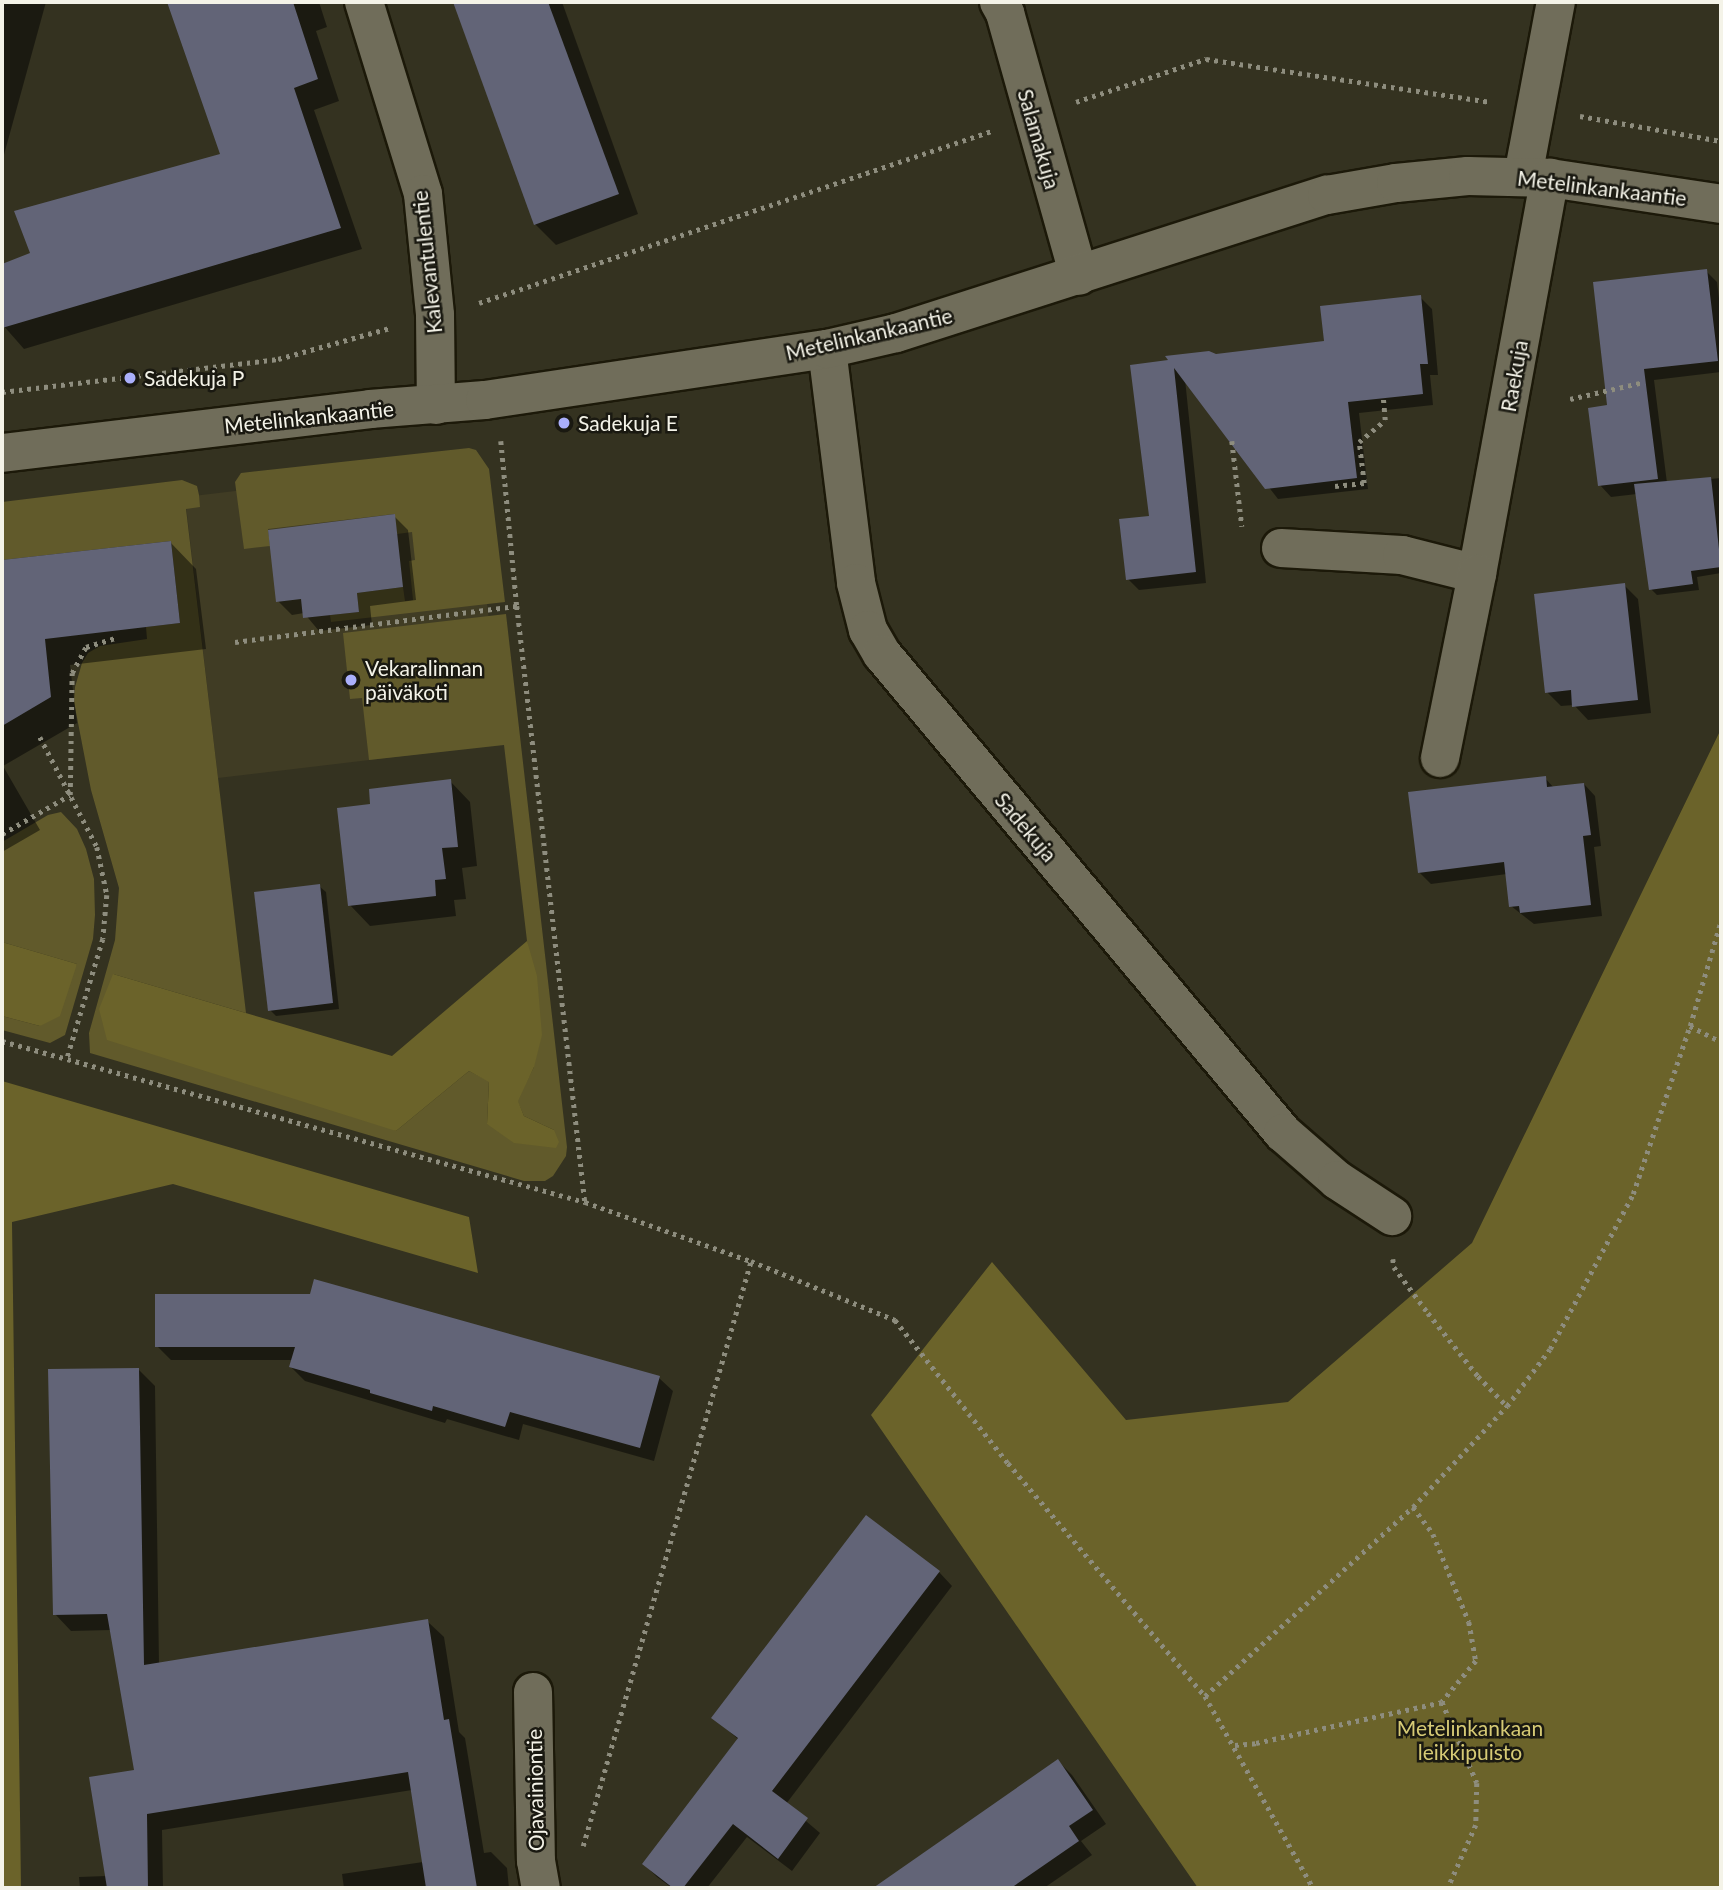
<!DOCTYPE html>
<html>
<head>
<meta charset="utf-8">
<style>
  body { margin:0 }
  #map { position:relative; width:1723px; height:1890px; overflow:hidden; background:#343220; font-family:Lato,sans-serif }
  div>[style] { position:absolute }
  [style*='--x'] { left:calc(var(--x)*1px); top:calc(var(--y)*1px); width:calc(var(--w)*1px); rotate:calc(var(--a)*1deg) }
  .built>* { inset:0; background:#403c24 }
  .green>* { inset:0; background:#615a2b }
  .forest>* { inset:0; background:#6b632a }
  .shadow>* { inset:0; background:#0007 }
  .building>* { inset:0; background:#626477 }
  .path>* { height:4.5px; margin-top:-2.25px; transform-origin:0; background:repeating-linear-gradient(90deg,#8e8d7e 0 3.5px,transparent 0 8.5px) }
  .roads { filter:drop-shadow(2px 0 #1c1909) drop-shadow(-2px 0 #1c1909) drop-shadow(0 2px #1c1909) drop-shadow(0 -2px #1c1909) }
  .minor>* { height:38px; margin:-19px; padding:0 19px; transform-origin:19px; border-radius:19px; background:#706d5a }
  .dots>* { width:19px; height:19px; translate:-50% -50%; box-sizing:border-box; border:4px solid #1a1911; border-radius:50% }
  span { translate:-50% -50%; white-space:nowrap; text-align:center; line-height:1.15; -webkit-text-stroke:5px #1a1911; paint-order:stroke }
  .street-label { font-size:21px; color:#f4f3e8 }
  .poi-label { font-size:21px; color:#f4f3e8 }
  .left { translate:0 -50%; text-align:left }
  .park-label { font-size:21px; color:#d6ca75 }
  .frame { position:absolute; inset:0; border:4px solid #f4f3e8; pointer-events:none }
</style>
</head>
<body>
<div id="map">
  <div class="built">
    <div style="clip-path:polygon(470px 463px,504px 744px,218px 778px,185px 497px)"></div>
  </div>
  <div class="green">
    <div style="clip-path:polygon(469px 448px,476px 450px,489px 469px,505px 602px,331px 622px,330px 615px,359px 612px,357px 593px,403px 587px,405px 601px,413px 600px,409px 561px,415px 560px,412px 532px,397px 534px,394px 514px,268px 529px,270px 546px,244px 549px,235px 482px,241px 473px)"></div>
    <div style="clip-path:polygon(182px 480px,197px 486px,199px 495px,200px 507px,186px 509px,246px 1013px,113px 974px,396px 1131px,469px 1071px,489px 1081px,487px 1124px,554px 1130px,524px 1116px,517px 1100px,534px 1067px,527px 941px,504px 745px,369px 760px,362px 698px,350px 699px,343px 633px,506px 614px,567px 1147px,566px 1156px,553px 1176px,545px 1181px,524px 1181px,90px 1053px,89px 1033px,115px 940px,119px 888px,91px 790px,74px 702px,75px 687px,82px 663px,88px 653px,100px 646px,147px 639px,146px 627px,180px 623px,171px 541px,2px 560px,2px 502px)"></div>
    <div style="clip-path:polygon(61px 812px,77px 829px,86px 849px,94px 879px,95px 915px,93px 939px,65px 1035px,50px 1043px,2px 1030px,2px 1016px,40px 1026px,77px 964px,2px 942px,2px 842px,48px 815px)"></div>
  </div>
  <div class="forest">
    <div style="clip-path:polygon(1721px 729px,1721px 1888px,1198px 1888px,871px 1415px,992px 1262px,1126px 1420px,1288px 1402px,1472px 1243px)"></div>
    <div style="clip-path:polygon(527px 941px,537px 976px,542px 1035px,534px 1067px,518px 1101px,524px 1116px,554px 1130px,559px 1142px,556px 1148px,514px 1143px,487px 1124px,489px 1082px,469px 1071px,396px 1131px,107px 1040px,99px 1009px,113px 974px,392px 1056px)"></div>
    <div style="clip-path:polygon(2px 942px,77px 964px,60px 1016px,40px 1026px,2px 1016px)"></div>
    <div style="clip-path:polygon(2px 1081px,469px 1217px,478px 1273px,173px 1184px,12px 1222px,21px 1888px,2px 1888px)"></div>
  </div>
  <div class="shadow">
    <div style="clip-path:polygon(2px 2px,46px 2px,2px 162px)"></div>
    <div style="clip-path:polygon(170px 2px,319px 2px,327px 27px,316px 31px,339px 101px,314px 110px,362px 249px,24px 349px,2px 324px,2px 266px,33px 254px,223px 155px)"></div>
    <div style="clip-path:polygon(455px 2px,562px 2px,638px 214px,556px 245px,535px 224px)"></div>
    <div style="clip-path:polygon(1706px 271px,1717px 282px,1721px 314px,1721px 372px,1654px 380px,1667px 483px,1721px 478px,1721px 573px,1697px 577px,1699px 590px,1657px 595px,1651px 589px,1637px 494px,1611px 497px,1600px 485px,1609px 407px)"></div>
    <div style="clip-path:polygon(1420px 297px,1432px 309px,1438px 375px,1430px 375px,1433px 405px,1359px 413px,1368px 489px,1278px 499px,1185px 379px,1206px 583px,1139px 590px,1128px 579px,1151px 517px,1132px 367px,1326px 342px)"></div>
    <div style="clip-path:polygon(394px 516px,408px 530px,416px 600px,370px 606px,372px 625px,319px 631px,304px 613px,292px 615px,278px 601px)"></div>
    <div style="clip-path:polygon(170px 542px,196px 569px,206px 649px,70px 665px,77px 723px,3px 766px,40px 830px,2px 852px,2px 644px,8px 641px,2px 641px,2px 562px)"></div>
    <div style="clip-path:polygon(1624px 585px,1638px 599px,1651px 713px,1588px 720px,1574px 705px,1561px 706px,1547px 692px)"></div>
    <div style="clip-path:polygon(1545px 778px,1554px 788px,1584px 784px,1595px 796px,1601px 846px,1594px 847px,1602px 916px,1534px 924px,1511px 906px,1507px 874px,1431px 884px,1419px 872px)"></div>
    <div style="clip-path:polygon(450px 781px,470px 802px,477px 866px,462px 868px,466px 899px,454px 900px,456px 916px,370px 926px,350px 905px,372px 806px)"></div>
    <div style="clip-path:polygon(319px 886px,326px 892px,339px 1009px,276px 1016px,270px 1010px)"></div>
    <div style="clip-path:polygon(156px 1296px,659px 1378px,673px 1391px,654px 1461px,523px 1424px,519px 1440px,447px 1419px,445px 1423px,305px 1381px,291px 1367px,293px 1360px,171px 1360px,157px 1346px)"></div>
    <div style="clip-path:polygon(139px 1370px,155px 1386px,159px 1664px,427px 1621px,444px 1637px,459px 1732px,465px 1738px,484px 1853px,491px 1852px,507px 1868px,509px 1888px,344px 1888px,342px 1874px,423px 1862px,412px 1790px,162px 1830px,163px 1888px,80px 1888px,79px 1877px,106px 1876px,136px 1771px,111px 1630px,71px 1631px,55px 1614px)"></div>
    <div style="clip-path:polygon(939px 1572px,952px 1586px,786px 1804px,820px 1833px,792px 1871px,747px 1837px,707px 1888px,672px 1888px,657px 1877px,644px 1864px,739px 1740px,714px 1718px)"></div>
    <div style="clip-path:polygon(1058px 1761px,1072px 1775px,1106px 1824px,1081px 1841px,1092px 1855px,1044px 1888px,876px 1888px)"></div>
  </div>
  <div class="building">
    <div style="clip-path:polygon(167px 2px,293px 2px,318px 79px,294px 88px,341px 228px,2px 328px,2px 264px,30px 253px,14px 211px,220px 154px)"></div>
    <div style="clip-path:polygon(453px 2px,548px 2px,619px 194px,534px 225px)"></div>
    <div style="clip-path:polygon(1707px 269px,1718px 361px,1644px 369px,1658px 479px,1598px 486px,1588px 408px,1607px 405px,1593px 282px)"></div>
    <div style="clip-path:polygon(1421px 295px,1428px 364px,1420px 364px,1423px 394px,1348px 402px,1357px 478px,1265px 489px,1174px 368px,1196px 572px,1126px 580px,1119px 519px,1149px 516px,1130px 365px,1168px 360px,1165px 356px,1209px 351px,1216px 354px,1324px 341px,1320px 306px)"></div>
    <div style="clip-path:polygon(1711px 477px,1721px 567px,1691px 571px,1693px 584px,1649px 590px,1634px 484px)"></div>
    <div style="clip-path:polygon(395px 514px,403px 587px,357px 593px,359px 612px,303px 618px,301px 599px,276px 602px,268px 530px)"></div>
    <div style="clip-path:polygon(171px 541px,180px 623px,45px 639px,51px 697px,2px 726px,2px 560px)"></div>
    <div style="clip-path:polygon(1625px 583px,1638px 700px,1572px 707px,1571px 690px,1545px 693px,1534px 594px)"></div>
    <div style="clip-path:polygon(1546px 776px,1547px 787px,1584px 783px,1591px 835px,1583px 836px,1591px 905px,1520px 913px,1519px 906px,1509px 907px,1504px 862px,1418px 873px,1408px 792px)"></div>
    <div style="clip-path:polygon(451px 779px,458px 847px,442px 848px,446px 879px,435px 880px,436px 896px,348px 906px,337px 808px,370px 804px,369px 789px)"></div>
    <div style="clip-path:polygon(320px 884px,333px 1003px,268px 1011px,254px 892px)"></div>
    <div style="clip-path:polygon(314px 1279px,660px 1376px,640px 1448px,510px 1412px,505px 1427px,433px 1406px,432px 1411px,370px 1393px,370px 1390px,289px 1367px,295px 1347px,155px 1347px,155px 1294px,310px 1294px)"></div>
    <div style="clip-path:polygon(139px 1368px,144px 1665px,428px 1619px,444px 1720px,449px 1719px,477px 1888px,426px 1888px,408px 1772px,147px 1814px,148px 1888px,107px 1888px,89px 1777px,134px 1770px,107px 1614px,53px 1615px,48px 1369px)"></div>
    <div style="clip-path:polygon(866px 1515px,940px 1571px,772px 1791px,808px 1818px,778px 1859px,733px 1824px,683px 1888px,673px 1888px,642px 1864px,738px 1738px,711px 1718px)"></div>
    <div style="clip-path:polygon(1058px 1759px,1093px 1810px,1069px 1826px,1079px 1841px,1011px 1888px,873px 1888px)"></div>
  </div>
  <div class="path">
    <div style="--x:1076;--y:102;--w:137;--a:-18.3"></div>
    <div style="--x:1206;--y:59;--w:288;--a:8.6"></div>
    <div style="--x:1580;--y:116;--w:143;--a:10.1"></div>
    <div style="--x:479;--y:303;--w:541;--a:-18.54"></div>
    <div style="--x:2;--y:392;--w:278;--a:-6.8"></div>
    <div style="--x:278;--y:359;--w:116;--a:-15.5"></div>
    <div style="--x:1570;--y:399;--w:72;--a:-12.9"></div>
    <div style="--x:501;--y:441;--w:166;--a:84.5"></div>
    <div style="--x:517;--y:606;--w:600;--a:83.49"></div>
    <div style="--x:1232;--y:441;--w:86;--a:83.3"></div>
    <div style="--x:1335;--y:486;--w:29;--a:-6"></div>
    <div style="--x:1364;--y:483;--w:41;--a:-97"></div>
    <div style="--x:1359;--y:442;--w:34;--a:-40"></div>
    <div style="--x:1385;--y:420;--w:22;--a:-95"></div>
    <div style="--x:235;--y:642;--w:284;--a:-7.3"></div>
    <div style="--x:40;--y:737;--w:124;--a:62.6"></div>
    <div style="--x:97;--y:847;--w:49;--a:78.2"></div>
    <div style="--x:107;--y:895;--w:44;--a:95.2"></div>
    <div style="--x:103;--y:939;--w:125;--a:106.7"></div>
    <div style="--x:2;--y:834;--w:78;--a:-29.8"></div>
    <div style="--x:70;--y:795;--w:122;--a:-89.1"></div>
    <div style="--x:72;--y:673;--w:30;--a:-62"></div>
    <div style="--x:86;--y:647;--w:30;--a:-17"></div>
    <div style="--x:1690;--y:1026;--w:35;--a:27"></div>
    <div style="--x:2;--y:1041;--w:605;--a:15.44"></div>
    <div style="--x:585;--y:1202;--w:176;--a:19.6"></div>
    <div style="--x:751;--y:1261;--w:156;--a:22.3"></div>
    <div style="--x:895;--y:1320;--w:182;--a:51.7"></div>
    <div style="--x:1008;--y:1463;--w:305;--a:49.8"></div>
    <div style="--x:1205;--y:1696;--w:220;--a:60.6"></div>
    <div style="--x:1393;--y:1259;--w:8;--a:83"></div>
    <div style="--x:1394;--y:1267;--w:57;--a:53.5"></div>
    <div style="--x:1428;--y:1313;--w:80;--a:51.6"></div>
    <div style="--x:1478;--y:1376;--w:42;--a:46"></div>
    <div style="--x:1507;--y:1406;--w:71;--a:-53"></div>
    <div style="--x:1550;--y:1349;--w:176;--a:-61.8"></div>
    <div style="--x:1633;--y:1194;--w:177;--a:-71.3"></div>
    <div style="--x:1690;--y:1026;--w:109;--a:-73.6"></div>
    <div style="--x:1413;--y:1507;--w:34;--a:53"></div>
    <div style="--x:1433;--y:1534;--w:95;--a:67.8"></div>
    <div style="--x:1469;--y:1622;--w:40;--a:80"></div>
    <div style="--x:1476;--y:1661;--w:53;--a:129.7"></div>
    <div style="--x:1442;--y:1702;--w:88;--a:66.6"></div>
    <div style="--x:1477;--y:1783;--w:42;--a:91.4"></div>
    <div style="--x:1476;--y:1825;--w:69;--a:114"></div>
    <div style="--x:1205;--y:1696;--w:281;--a:-42.3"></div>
    <div style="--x:1413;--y:1507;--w:138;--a:-47.1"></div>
    <div style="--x:1235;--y:1745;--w:21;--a:-5"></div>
    <div style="--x:1256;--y:1743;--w:190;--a:-12.4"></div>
    <div style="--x:583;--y:1846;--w:609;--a:-73.98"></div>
  </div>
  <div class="roads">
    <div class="minor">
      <div style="--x:364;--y:2;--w:201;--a:72.9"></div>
      <div style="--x:423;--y:194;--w:122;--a:84.3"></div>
      <div style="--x:435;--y:315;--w:90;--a:89.4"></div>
      <div style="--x:999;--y:2;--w:13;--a:61"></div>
      <div style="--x:1005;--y:13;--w:273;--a:74.3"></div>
      <div style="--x:1523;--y:176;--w:177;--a:-79.3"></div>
      <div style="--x:827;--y:349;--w:236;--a:82.9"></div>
      <div style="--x:856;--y:583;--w:49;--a:75.7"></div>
      <div style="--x:868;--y:630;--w:28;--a:60"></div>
      <div style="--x:882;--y:654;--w:625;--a:50.07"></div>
      <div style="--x:1283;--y:1133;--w:72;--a:41"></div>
      <div style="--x:1337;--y:1180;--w:66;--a:33.2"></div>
      <div style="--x:2;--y:453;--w:371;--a:-6.8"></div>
      <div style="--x:370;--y:409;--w:115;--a:-4.5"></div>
      <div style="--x:485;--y:400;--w:346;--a:-8.5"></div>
      <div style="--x:827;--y:349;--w:71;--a:-13.1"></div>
      <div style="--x:896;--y:333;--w:453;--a:-17.8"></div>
      <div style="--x:1327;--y:195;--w:70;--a:-9.9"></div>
      <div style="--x:1396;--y:183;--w:72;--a:-5.6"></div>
      <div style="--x:1468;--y:176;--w:82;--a:1.4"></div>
      <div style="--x:1550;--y:178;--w:173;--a:8.6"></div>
      <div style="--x:1281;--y:548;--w:121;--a:3.3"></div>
      <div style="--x:1402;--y:555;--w:77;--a:14.2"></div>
      <div style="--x:1477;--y:574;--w:403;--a:-79.6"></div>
      <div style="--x:1440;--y:758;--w:188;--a:-78.6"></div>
      <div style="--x:533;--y:1692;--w:169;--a:89"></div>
      <div style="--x:536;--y:1861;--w:27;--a:80"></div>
    </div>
  </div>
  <div class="dots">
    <div style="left:130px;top:378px;background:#aaaffb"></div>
    <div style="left:564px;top:423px;background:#aaaffb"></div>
    <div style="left:351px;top:680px;background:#aaaffb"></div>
  </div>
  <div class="street-label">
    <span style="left:1039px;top:139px;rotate:74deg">Salamakuja</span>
    <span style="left:1602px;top:188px;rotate:7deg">Metelinkankaantie</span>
    <span style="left:427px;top:262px;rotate:-96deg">Kalevantulentie</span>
    <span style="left:869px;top:334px;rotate:-13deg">Metelinkankaantie</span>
    <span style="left:1514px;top:376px;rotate:-80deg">Raekuja</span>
    <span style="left:309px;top:417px;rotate:-6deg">Metelinkankaantie</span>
    <span style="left:1026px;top:827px;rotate:50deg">Sadekuja</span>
    <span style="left:535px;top:1790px;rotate:-91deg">Ojavainiontie</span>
  </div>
  <div class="poi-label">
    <span class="left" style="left:144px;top:378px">Sadekuja P</span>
    <span class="left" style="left:578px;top:423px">Sadekuja E</span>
    <span class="left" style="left:365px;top:680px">Vekaralinnan<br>päiväkoti</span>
  </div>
  <div class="park-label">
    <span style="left:1470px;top:1740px">Metelinkankaan<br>leikkipuisto</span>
  </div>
  <div class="frame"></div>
</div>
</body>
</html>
